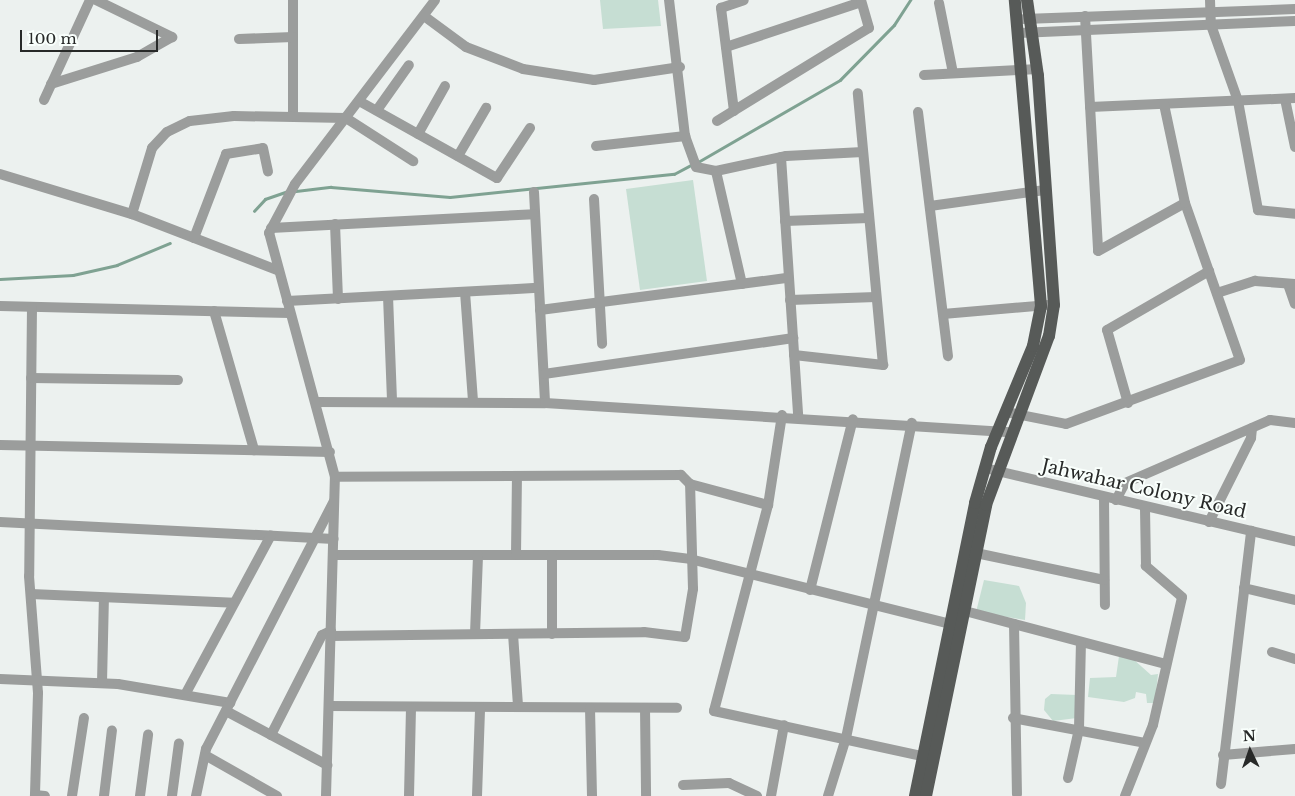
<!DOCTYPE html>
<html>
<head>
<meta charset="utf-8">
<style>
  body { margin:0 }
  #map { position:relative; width:1295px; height:796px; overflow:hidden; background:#ecf1ef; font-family:"Libre Baskerville",serif }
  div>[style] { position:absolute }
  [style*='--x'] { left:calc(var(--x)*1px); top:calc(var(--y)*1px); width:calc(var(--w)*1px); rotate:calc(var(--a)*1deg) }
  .green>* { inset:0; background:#c6ded3 }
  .stream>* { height:2.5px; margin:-1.25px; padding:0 1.25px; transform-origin:1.25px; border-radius:1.25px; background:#7fa292 }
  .minor>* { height:10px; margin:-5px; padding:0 5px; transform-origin:5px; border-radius:5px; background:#9b9d9c }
  .major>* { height:12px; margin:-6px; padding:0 6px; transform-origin:6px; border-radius:6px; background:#575a58 }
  span { translate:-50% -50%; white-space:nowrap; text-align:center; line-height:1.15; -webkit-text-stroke:4px #f9fffc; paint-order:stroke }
  .street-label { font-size:18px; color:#272928 }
  .north { position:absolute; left:1225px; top:726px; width:50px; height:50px; -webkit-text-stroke:4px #f9fffc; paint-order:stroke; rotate:357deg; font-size:14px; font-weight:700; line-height:20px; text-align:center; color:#272928 }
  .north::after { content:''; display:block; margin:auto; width:18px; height:22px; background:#272928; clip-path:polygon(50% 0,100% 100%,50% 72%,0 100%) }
  .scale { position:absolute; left:20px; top:30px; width:138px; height:22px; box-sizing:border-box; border:2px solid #272928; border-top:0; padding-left:6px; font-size:15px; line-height:18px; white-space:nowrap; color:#272928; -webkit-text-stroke:4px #f9fffc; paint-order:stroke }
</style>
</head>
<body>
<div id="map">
  <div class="green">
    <div style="clip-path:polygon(600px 0,658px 0,661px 26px,603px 29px)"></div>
    <div style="clip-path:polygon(693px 180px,707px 281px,640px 290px,626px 189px)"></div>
    <div style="clip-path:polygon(984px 580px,1019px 586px,1026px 603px,1025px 620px,976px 612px)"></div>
    <div style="clip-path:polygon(1119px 656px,1132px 658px,1151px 675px,1158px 674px,1155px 703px,1147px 703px,1146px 694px,1136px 692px,1135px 698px,1124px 702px,1088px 697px,1090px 678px,1116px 677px)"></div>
    <div style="clip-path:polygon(1051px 694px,1077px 695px,1077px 718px,1053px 721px,1044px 710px,1045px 699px)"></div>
  </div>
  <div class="stream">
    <div style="--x:698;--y:162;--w:164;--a:-30"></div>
    <div style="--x:840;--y:80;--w:77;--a:-45.5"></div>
    <div style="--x:894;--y:25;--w:30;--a:-57"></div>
    <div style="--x:296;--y:191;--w:35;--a:-7"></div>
    <div style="--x:331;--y:187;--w:119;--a:4.8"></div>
    <div style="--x:450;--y:197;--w:225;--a:-5.9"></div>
    <div style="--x:674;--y:174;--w:21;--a:-28"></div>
    <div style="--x:254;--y:211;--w:16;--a:-47"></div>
    <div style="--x:265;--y:199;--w:24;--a:-19"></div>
    <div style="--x:0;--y:279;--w:73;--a:-3.1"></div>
    <div style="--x:73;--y:275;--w:45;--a:-12.8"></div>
    <div style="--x:117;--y:265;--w:57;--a:-22.5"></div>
  </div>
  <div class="minor">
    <div style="--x:96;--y:0;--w:85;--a:26"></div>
    <div style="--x:293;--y:0;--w:115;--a:90"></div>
    <div style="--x:1210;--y:0;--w:25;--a:88"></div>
    <div style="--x:1211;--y:25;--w:81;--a:70.4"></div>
    <div style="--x:1238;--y:101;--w:111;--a:79.6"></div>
    <div style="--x:1258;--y:210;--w:37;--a:6"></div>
    <div style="--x:939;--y:3;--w:71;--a:78.7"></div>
    <div style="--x:424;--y:16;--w:52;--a:36.4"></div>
    <div style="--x:466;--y:47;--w:61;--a:21.1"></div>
    <div style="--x:523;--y:69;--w:72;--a:8.8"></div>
    <div style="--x:594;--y:80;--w:87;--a:-8.6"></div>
    <div style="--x:1085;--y:16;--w:235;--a:86.8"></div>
    <div style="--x:1098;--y:251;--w:99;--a:-28.9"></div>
    <div style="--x:1024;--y:19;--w:271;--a:-2.1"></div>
    <div style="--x:1019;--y:33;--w:276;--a:-2.5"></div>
    <div style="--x:239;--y:39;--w:54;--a:-2.1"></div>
    <div style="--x:726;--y:47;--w:142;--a:-18.4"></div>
    <div style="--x:924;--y:75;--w:113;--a:-3"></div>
    <div style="--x:51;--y:84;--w:90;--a:-17.4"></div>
    <div style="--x:137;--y:57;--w:40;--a:-29.7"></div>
    <div style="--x:1285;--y:99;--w:49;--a:78.2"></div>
    <div style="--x:44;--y:100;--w:110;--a:-65.3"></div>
    <div style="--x:359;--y:101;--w:158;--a:29.2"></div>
    <div style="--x:497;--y:178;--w:60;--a:-56.6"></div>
    <div style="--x:1090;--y:107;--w:205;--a:-2.5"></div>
    <div style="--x:377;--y:110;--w:55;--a:-54.6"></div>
    <div style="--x:734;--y:111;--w:104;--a:-97.2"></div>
    <div style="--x:721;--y:8;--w:24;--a:-19"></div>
    <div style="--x:918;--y:112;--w:246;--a:83"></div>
    <div style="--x:717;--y:121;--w:178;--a:-31.5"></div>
    <div style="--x:869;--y:28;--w:29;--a:-106"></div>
    <div style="--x:418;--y:134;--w:55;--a:-60.6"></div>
    <div style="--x:685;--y:136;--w:33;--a:70"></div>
    <div style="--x:696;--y:167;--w:20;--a:11"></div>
    <div style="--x:596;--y:146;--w:90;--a:-6.4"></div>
    <div style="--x:685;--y:136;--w:137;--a:-96.7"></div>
    <div style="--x:458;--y:156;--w:56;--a:-59.7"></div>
    <div style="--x:781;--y:157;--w:259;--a:86.2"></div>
    <div style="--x:0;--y:174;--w:138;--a:16.9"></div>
    <div style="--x:132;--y:214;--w:155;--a:21.1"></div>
    <div style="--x:534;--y:192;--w:211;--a:87"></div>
    <div style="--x:594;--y:199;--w:145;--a:86.8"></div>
    <div style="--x:930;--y:206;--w:116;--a:-7.9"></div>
    <div style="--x:132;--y:214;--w:69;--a:-73.1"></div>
    <div style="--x:152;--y:148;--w:22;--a:-47"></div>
    <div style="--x:167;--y:132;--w:25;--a:-26"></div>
    <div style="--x:190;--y:121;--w:44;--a:-6.5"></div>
    <div style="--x:234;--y:116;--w:112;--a:1"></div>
    <div style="--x:346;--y:118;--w:80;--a:32.7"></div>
    <div style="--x:785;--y:221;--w:84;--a:-2"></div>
    <div style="--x:335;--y:224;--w:75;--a:87.7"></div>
    <div style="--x:271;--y:228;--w:263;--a:-3"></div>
    <div style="--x:194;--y:238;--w:90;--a:-69.1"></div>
    <div style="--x:226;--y:154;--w:37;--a:-9"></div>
    <div style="--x:263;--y:148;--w:24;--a:78"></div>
    <div style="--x:742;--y:284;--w:116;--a:-103"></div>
    <div style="--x:716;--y:171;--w:72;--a:-12.1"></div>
    <div style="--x:786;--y:156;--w:77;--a:-3"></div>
    <div style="--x:1288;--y:284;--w:21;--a:71"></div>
    <div style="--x:465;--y:292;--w:110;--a:85.8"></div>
    <div style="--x:1217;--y:293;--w:40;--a:-18"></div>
    <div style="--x:1255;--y:281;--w:40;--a:4.3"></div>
    <div style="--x:388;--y:296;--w:106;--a:87.8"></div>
    <div style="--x:790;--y:300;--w:86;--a:-2"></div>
    <div style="--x:287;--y:301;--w:251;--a:-3"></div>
    <div style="--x:0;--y:306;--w:290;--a:1.4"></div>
    <div style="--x:32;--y:307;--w:269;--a:90.6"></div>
    <div style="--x:29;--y:576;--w:117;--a:85.6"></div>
    <div style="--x:38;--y:693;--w:103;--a:91.7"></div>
    <div style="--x:540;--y:310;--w:250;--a:-7.4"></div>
    <div style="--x:214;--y:311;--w:145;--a:73.9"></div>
    <div style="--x:943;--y:314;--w:104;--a:-4.9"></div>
    <div style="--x:794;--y:355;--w:90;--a:6.4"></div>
    <div style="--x:883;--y:365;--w:273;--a:-95.3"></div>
    <div style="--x:544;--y:374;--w:252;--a:-8.2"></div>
    <div style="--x:31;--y:378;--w:147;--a:0.8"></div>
    <div style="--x:317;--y:402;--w:228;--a:0.3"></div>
    <div style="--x:545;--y:403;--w:466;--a:3.6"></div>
    <div style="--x:1128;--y:403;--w:76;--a:-106"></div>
    <div style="--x:1107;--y:330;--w:118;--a:-30"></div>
    <div style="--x:1006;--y:412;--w:61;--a:11.3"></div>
    <div style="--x:1066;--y:424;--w:185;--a:-20.2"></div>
    <div style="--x:1240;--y:360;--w:166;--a:-109.3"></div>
    <div style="--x:1185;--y:203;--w:101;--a:-102"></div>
    <div style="--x:782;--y:415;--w:91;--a:98.8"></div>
    <div style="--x:768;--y:505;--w:213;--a:104.7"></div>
    <div style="--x:714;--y:711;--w:213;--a:12.2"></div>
    <div style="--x:0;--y:445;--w:330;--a:1.2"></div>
    <div style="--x:985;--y:468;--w:318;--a:13.3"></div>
    <div style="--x:690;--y:484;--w:81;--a:15.1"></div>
    <div style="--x:1104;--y:497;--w:108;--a:89.5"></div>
    <div style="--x:1116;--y:500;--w:19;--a:-62"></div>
    <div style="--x:1125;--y:483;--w:158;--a:-23.5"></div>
    <div style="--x:1270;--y:420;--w:25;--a:7"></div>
    <div style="--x:0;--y:522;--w:334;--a:2.9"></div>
    <div style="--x:1209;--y:522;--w:94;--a:-63.4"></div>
    <div style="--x:1251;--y:438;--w:10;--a:-84"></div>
    <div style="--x:976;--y:553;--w:131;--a:11.9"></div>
    <div style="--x:333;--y:555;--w:325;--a:0"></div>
    <div style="--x:658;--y:555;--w:32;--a:7"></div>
    <div style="--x:690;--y:559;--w:268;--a:14"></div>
    <div style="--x:516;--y:555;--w:78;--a:-89.3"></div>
    <div style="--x:552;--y:555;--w:79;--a:90"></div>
    <div style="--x:1244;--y:588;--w:52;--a:13.2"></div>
    <div style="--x:810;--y:590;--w:176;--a:-75.9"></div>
    <div style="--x:31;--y:594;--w:203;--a:2.5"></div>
    <div style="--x:965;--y:611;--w:208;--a:14.8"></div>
    <div style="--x:1014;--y:624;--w:170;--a:89"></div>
    <div style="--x:475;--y:634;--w:79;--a:-87.8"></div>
    <div style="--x:513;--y:634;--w:72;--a:86"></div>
    <div style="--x:331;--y:636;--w:313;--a:-0.7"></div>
    <div style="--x:644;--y:632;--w:41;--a:7"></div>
    <div style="--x:685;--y:637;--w:49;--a:-80.5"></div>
    <div style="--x:693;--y:589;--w:105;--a:-91.6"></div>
    <div style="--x:690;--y:484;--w:13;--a:-135"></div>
    <div style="--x:681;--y:475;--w:346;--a:179.7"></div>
    <div style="--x:1272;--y:652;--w:24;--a:17"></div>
    <div style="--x:0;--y:679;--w:118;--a:2.4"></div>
    <div style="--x:118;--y:684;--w:114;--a:9.6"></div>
    <div style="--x:102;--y:683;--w:85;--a:-88.7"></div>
    <div style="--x:186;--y:693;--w:179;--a:-61.7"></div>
    <div style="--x:329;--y:706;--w:348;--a:0.3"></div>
    <div style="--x:590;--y:708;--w:88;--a:88.7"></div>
    <div style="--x:645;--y:708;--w:88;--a:89.3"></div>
    <div style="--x:226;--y:711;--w:115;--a:28.1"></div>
    <div style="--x:1013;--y:718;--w:134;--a:10.7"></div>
    <div style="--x:271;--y:735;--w:112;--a:-63"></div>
    <div style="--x:322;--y:635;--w:10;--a:-24"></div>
    <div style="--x:205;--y:755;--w:83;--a:29.7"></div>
    <div style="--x:1223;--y:755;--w:72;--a:-4.8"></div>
    <div style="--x:1068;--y:778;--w:50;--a:-77.3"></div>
    <div style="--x:1079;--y:729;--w:87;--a:-88.7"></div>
    <div style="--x:1221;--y:784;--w:255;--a:-83.2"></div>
    <div style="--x:683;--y:785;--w:46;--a:-2.5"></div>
    <div style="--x:729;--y:783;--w:31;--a:25"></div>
    <div style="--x:35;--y:795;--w:10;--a:6"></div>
    <div style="--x:72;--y:796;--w:79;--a:-81.3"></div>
    <div style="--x:104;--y:796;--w:66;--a:-83.1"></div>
    <div style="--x:140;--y:796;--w:62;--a:-82.5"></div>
    <div style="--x:172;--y:796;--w:53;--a:-82.5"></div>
    <div style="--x:196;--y:796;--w:48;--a:-78"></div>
    <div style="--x:206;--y:749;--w:279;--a:-62.7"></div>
    <div style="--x:326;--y:796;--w:319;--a:-88.4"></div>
    <div style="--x:335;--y:477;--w:253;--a:-105.1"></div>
    <div style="--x:269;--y:233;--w:55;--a:-62"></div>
    <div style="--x:295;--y:184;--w:231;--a:-52.7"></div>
    <div style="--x:409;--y:796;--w:88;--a:-88.7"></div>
    <div style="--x:477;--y:796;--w:88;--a:-88"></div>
    <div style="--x:771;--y:796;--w:72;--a:-79.6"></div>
    <div style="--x:828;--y:796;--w:61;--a:-72.8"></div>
    <div style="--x:846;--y:738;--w:322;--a:-78.2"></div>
    <div style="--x:1125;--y:796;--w:76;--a:-68.5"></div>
    <div style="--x:1153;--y:725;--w:131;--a:-77.2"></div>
    <div style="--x:1182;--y:597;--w:48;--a:-139.3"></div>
    <div style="--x:1146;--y:566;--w:59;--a:-91"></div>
  </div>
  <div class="major">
    <div style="--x:915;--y:796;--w:299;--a:-78.4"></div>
    <div style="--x:975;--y:503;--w:58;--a:-74.1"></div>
    <div style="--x:991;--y:447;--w:109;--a:-67.4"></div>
    <div style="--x:1033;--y:346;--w:41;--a:-78.7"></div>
    <div style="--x:1041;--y:306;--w:307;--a:-94.9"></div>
    <div style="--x:926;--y:796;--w:297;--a:-78.3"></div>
    <div style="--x:986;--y:505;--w:180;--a:-69.6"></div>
    <div style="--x:1049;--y:336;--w:31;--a:-81"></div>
    <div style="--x:1054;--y:305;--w:230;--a:-94"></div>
    <div style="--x:1038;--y:76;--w:77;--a:-98.2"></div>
  </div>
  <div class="street-label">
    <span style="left:1144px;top:489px;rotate:13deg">Jahwahar Colony Road</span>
  </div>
  <div class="north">N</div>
  <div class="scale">100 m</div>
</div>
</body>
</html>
